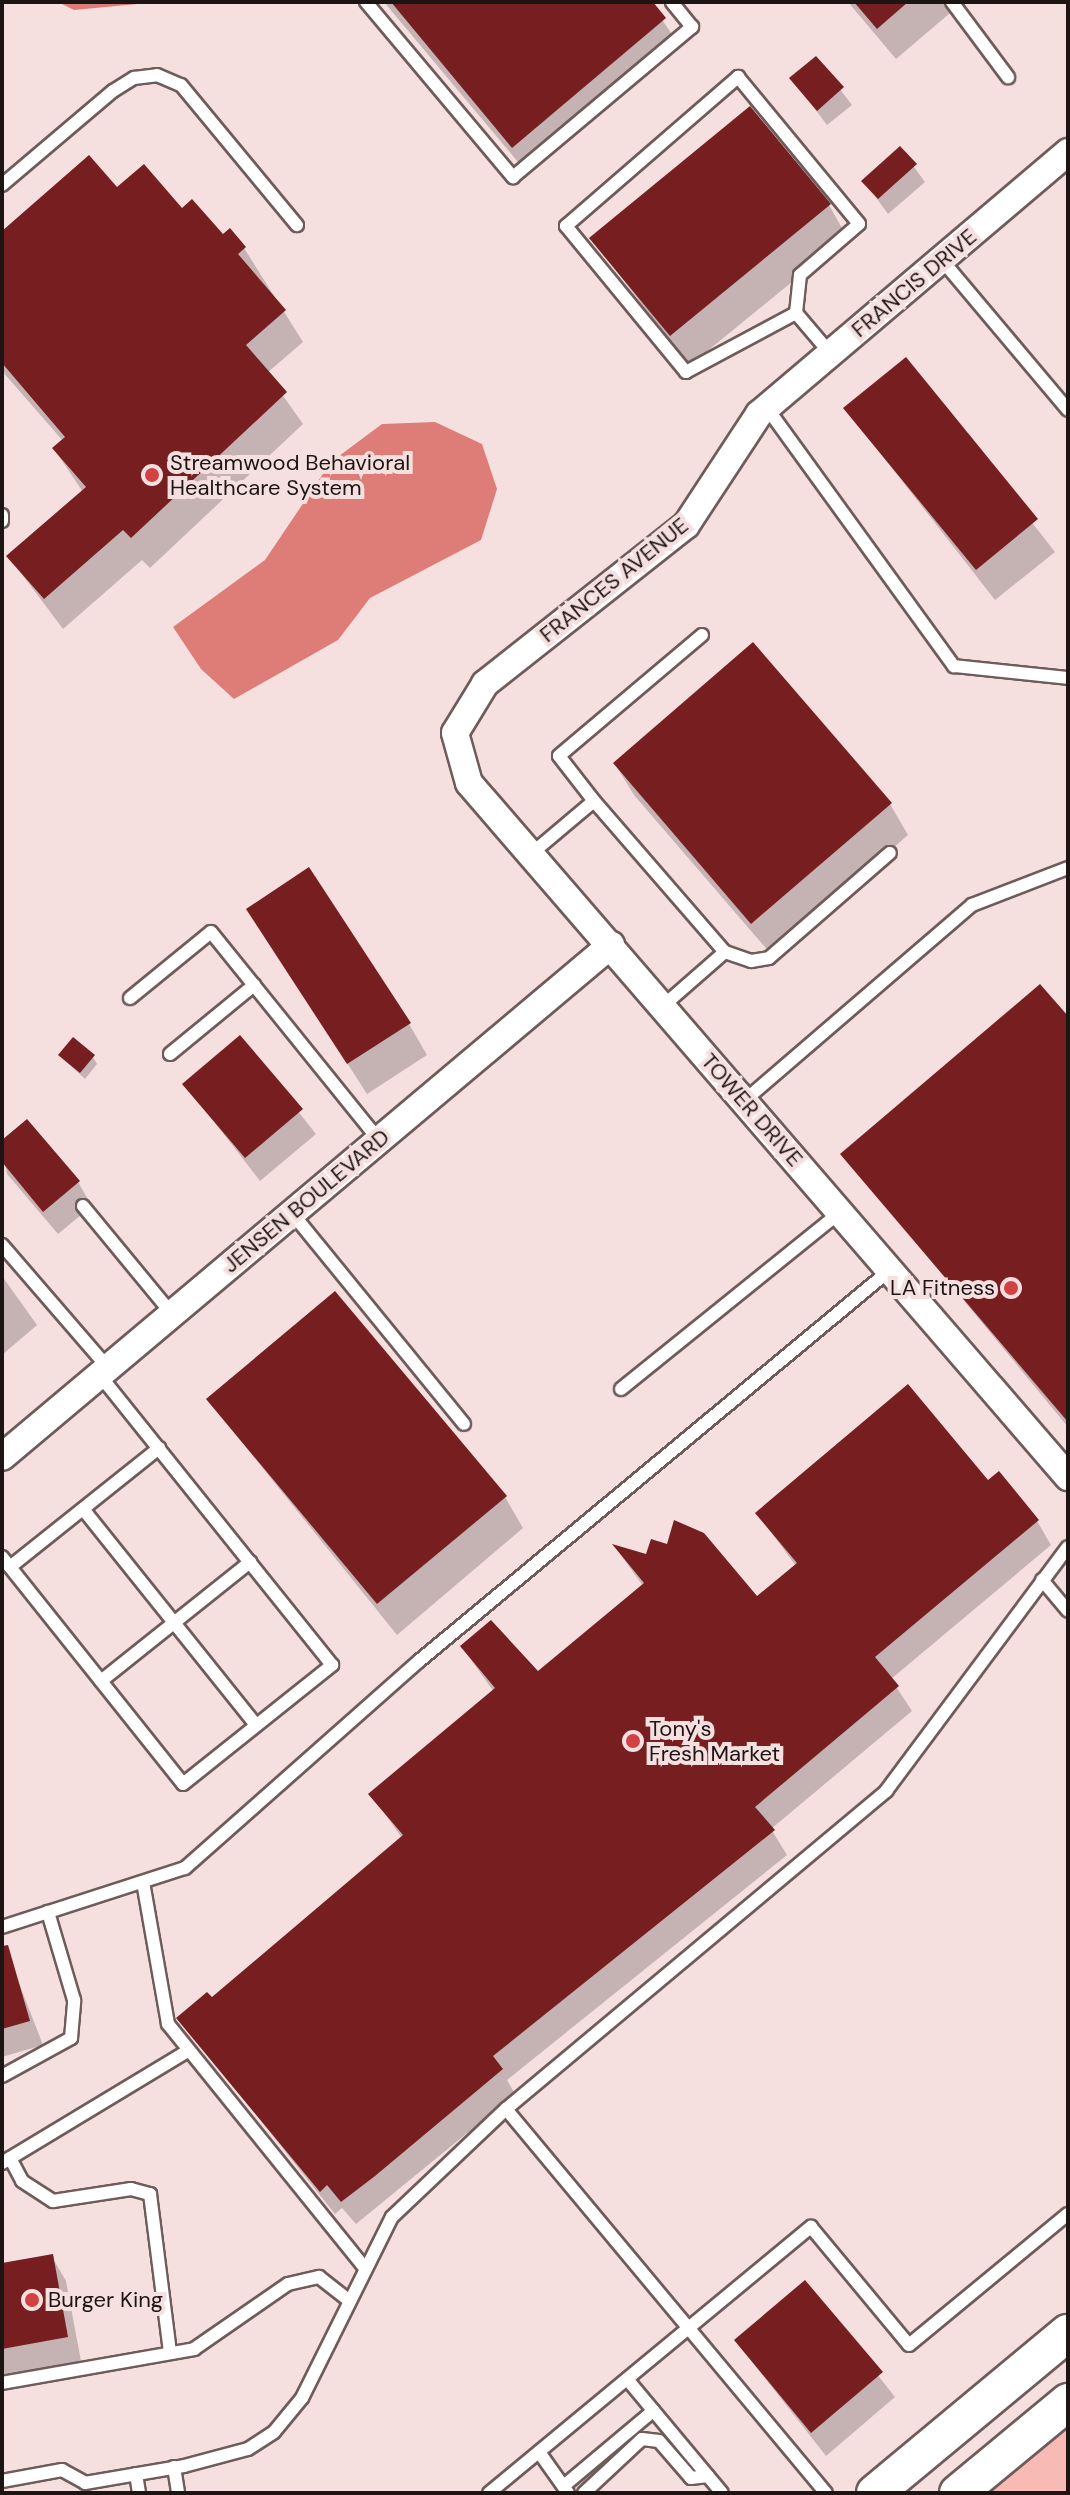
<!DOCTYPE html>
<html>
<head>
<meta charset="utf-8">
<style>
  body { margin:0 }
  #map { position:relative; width:1070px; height:2495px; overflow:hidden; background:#f5e0df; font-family:"DM Sans",sans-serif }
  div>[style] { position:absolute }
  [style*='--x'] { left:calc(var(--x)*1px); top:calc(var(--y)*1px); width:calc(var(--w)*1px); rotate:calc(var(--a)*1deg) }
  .green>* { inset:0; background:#f8bab5 }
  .water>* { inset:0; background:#de7c77 }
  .shadow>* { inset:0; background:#0003 }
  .building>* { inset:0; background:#771e21 }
  .roads { filter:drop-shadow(2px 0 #6e5c5b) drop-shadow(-2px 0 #6e5c5b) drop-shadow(0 2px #6e5c5b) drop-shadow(0 -2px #6e5c5b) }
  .service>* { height:12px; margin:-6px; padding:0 6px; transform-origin:6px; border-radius:6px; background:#fff }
  .minor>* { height:26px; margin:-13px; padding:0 13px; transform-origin:13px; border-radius:13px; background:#fff }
  .secondary>* { height:36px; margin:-18px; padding:0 18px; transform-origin:18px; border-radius:18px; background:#fff }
  .dots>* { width:22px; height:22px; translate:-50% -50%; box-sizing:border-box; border:4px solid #f5e0df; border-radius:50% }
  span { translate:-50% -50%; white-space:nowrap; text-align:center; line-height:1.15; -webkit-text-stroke:8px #f5e0df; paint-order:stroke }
  .street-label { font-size:22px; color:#1c1514 }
  .poi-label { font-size:22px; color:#1c1514 }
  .left { translate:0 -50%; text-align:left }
  .right { translate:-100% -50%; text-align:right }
  .frame { position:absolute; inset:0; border:4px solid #1c1514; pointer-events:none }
</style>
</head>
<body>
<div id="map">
  <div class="green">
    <div style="clip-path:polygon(1068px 2426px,1068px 2493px,988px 2493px)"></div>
  </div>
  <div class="water">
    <div style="clip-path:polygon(58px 2px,159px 2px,74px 10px)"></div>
    <div style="clip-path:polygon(435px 422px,482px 444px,497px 489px,481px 540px,370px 598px,338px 640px,234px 699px,201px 669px,173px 627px,265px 560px,331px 462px,382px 424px)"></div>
  </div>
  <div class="shadow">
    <div style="clip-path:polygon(384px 2px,650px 2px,680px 46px,528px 174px)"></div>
    <div style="clip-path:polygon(848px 2px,963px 2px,896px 59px)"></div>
    <div style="clip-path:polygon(816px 58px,852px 105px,827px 125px,792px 79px)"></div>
    <div style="clip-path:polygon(900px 148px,925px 182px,888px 214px,864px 181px)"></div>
    <div style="clip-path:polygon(117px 190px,182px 211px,244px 248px,303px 342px,267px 373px,303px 424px,150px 568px,142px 560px,63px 629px,9px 557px,83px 492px,54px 449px,63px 441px,2px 371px,2px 234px)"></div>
    <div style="clip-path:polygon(829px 205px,847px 237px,689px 366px,592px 239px)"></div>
    <div style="clip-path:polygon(905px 360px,1055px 552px,995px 600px,846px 409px)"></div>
    <div style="clip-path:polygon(615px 764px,890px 804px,908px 835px,771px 954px,634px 795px)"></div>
    <div style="clip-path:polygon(248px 909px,409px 1024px,427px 1055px,367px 1094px)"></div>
    <div style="clip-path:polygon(1068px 1020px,1068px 1427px,843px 1154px)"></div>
    <div style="clip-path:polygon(240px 1038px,316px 1134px,260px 1181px,185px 1084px)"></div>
    <div style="clip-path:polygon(60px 1056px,93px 1057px,97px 1064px,85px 1079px)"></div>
    <div style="clip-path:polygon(2px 1142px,78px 1182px,92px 1206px,58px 1234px,7px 1174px)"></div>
    <div style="clip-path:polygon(2px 1276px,37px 1325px,2px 1355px)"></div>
    <div style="clip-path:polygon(208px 1400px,505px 1497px,523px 1528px,397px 1635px)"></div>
    <div style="clip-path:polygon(987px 1483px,1037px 1521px,1051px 1545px,891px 1679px,912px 1711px,771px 1829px,787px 1855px,507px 2080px,515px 2094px,356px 2224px,342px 2208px,335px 2214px,179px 2018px,211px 1999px,402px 1838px,371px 1794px,494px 1692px,462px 1647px,538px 1673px,643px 1586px,616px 1548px,757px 1599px,796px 1566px,757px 1513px)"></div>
    <div style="clip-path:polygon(15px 1973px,43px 2045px,2px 2057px,2px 1976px)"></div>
    <div style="clip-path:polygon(52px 2257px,66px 2281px,81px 2361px,2px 2375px,2px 2265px)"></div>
    <div style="clip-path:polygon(805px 2283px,895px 2397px,826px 2456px,736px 2341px)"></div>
  </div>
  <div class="building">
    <div style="clip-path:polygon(391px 2px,653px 2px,666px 18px,512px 148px)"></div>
    <div style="clip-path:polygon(854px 2px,908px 2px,877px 29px)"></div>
    <div style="clip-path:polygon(816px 56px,844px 87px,817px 111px,789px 78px)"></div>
    <div style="clip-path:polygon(750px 106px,831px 204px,670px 336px,589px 238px)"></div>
    <div style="clip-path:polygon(900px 146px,917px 164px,878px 199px,861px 181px)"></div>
    <div style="clip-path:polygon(89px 155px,117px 187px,144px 164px,182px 208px,192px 199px,223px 234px,230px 228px,246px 247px,238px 254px,286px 310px,246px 345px,287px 392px,131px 538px,123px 530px,44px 599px,6px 556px,86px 487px,52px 448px,65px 437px,2px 363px,2px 231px)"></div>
    <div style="clip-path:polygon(906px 357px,1038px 519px,976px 570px,843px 408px)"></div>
    <div style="clip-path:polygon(753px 642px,892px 803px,751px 924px,613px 763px)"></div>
    <div style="clip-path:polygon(309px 867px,411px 1023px,347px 1064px,246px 909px)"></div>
    <div style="clip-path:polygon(1040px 984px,1068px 1016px,1068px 1422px,840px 1154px)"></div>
    <div style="clip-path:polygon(240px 1035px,303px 1109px,245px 1158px,182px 1084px)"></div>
    <div style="clip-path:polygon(73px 1037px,95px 1055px,80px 1073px,58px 1055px)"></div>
    <div style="clip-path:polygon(27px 1119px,80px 1181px,43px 1212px,2px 1162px,2px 1140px)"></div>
    <div style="clip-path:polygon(335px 1291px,507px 1496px,377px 1604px,206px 1399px)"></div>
    <div style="clip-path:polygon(908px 1384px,988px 1480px,999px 1471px,1039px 1520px,875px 1657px,899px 1686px,755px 1807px,775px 1830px,493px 2056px,503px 2069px,375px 2176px,341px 2202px,327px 2185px,320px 2192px,176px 2018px,207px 1992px,212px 1997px,403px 1835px,368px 1794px,495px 1688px,460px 1646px,491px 1620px,538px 1671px,644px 1583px,612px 1544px,646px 1554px,651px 1539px,667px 1544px,674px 1520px,704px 1533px,757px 1596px,797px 1563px,755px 1513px)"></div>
    <div style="clip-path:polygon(8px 1945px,30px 2021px,2px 2029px,2px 1946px)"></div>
    <div style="clip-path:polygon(53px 2254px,68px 2337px,2px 2349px,2px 2263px)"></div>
    <div style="clip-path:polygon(805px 2280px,883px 2372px,811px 2433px,734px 2340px)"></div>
  </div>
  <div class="roads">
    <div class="service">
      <div style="--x:366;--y:2;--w:229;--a:50"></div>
      <div style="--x:513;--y:177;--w:234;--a:-40"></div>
      <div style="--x:692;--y:27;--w:32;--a:-129"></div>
      <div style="--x:952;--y:2;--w:94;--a:53.3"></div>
      <div style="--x:2;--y:185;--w:145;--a:-40.3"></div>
      <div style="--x:113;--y:91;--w:25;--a:-32"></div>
      <div style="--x:134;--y:78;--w:23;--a:-7"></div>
      <div style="--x:157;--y:75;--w:26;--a:23"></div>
      <div style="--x:181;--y:85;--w:182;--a:50.4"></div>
      <div style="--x:941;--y:259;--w:197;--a:49.9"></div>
      <div style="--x:796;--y:313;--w:125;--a:151.8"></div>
      <div style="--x:686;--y:372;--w:189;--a:-129.4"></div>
      <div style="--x:566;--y:226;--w:228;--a:-40.9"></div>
      <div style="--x:738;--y:77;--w:190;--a:50.5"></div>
      <div style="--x:859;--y:224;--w:78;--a:139.2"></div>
      <div style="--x:800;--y:275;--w:38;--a:96"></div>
      <div style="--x:796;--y:313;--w:52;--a:49.6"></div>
      <div style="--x:767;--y:408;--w:319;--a:54.1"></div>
      <div style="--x:954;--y:666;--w:115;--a:6"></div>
      <div style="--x:2;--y:515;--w:6;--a:90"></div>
      <div style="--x:702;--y:635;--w:187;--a:139.8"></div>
      <div style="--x:559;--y:756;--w:57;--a:52.1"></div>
      <div style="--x:594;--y:801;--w:200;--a:49.1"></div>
      <div style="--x:725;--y:952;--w:28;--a:19"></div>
      <div style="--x:751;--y:961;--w:18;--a:-9"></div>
      <div style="--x:769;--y:958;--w:160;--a:-41"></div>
      <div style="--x:531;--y:854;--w:82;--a:-40.1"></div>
      <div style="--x:130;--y:998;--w:104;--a:-39.2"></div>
      <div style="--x:211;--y:932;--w:267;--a:51.1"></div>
      <div style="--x:663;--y:1006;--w:82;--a:-41.1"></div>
      <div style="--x:170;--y:1054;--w:109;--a:-39.4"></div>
      <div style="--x:744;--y:1101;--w:301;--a:-40.7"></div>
      <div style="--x:972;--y:905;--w:103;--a:-21.1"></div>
      <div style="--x:83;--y:1206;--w:140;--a:50.5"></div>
      <div style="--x:292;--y:1213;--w:272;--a:50.8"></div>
      <div style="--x:2;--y:1245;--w:162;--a:49.2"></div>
      <div style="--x:621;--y:1389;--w:282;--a:-38.9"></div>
      <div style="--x:83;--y:1509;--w:277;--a:51.3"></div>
      <div style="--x:2;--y:1557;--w:290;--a:51.4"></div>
      <div style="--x:183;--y:1784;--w:191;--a:-38.6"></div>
      <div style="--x:332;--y:1665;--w:371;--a:-128.7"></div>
      <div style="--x:10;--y:1567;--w:191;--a:-38.6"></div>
      <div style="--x:1042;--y:1580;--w:40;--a:50"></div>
      <div style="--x:101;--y:1681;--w:191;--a:-38.6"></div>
      <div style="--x:143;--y:1882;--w:144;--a:80"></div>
      <div style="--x:168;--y:2024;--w:311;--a:51.1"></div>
      <div style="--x:2;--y:1927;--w:192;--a:-17.9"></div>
      <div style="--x:185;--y:1868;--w:312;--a:-41.5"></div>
      <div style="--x:419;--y:1661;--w:612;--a:-39.7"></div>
      <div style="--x:2;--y:2076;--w:79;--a:-28.8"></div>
      <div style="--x:71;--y:2038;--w:38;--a:-85"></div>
      <div style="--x:74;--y:2000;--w:92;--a:-106.5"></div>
      <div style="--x:506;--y:2109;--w:500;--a:50.2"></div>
      <div style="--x:10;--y:2158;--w:26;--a:62"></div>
      <div style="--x:22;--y:2181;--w:37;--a:33"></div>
      <div style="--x:53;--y:2201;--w:79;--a:-8.7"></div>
      <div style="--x:131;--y:2189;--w:20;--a:15"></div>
      <div style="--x:150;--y:2194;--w:160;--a:82.8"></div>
      <div style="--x:2;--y:2163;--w:217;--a:-31.1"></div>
      <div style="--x:627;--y:2379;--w:148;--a:50.2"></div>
      <div style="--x:2;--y:2383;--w:195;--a:-10"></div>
      <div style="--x:194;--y:2349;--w:114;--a:-34.7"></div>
      <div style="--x:288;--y:2284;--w:32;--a:-13"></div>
      <div style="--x:319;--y:2277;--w:34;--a:38"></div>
      <div style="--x:539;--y:2452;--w:50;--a:54.7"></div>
      <div style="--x:174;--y:2467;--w:26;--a:81"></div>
      <div style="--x:136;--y:2474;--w:19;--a:81"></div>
      <div style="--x:2;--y:2481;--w:61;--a:-10.4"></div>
      <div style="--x:62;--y:2470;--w:26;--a:29"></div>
      <div style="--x:85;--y:2483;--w:100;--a:-9.7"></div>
      <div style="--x:184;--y:2466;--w:66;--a:-14.9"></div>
      <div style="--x:248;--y:2449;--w:31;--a:-33"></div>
      <div style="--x:274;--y:2432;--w:44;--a:-50.5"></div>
      <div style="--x:302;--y:2398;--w:202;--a:-63.6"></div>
      <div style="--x:392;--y:2217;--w:157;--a:-43.5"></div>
      <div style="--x:506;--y:2109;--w:496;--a:-39.9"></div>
      <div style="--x:886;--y:1791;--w:304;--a:-53.3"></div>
      <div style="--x:566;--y:2484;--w:114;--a:-40"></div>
      <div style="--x:489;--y:2493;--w:418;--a:-39.6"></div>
      <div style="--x:811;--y:2227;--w:153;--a:50.3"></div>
      <div style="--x:909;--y:2345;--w:206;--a:-39.5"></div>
      <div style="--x:584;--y:2493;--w:79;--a:-43"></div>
      <div style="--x:642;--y:2439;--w:17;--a:7"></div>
      <div style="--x:659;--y:2441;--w:49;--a:49.1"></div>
      <div style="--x:691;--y:2478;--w:17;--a:-7"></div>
    </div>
    <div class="minor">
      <div style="--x:1068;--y:152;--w:405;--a:139.7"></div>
      <div style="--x:759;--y:414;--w:133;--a:123.3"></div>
      <div style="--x:686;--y:525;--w:256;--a:141.7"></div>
      <div style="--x:485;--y:684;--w:57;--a:121.5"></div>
      <div style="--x:455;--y:733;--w:52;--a:74.4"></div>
      <div style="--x:469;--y:783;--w:917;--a:49.2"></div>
      <div style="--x:2;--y:1457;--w:796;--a:-40.05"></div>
    </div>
    <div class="secondary">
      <div style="--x:875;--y:2493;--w:251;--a:-39.7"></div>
      <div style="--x:958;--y:2493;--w:143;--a:-39.6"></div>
    </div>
  </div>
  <div class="dots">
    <div style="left:152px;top:475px;background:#d14245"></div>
    <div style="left:1011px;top:1288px;background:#d14245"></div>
    <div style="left:633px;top:1741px;background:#d14245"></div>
    <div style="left:32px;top:2300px;background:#d14245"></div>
  </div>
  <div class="street-label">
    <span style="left:914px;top:283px;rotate:-40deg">FRANCIS DRIVE</span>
    <span style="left:614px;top:580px;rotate:-39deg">FRANCES AVENUE</span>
    <span style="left:752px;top:1110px;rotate:49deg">TOWER DRIVE</span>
    <span style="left:306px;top:1201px;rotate:-40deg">JENSEN BOULEVARD</span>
  </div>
  <div class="poi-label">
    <span class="left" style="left:170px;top:475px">Streamwood Behavioral<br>Healthcare System</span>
    <span class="right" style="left:995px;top:1288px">LA Fitness</span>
    <span class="left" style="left:649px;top:1741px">Tony's<br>Fresh Market</span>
    <span class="left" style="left:48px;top:2300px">Burger King</span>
  </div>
  <div class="frame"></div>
</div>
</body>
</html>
